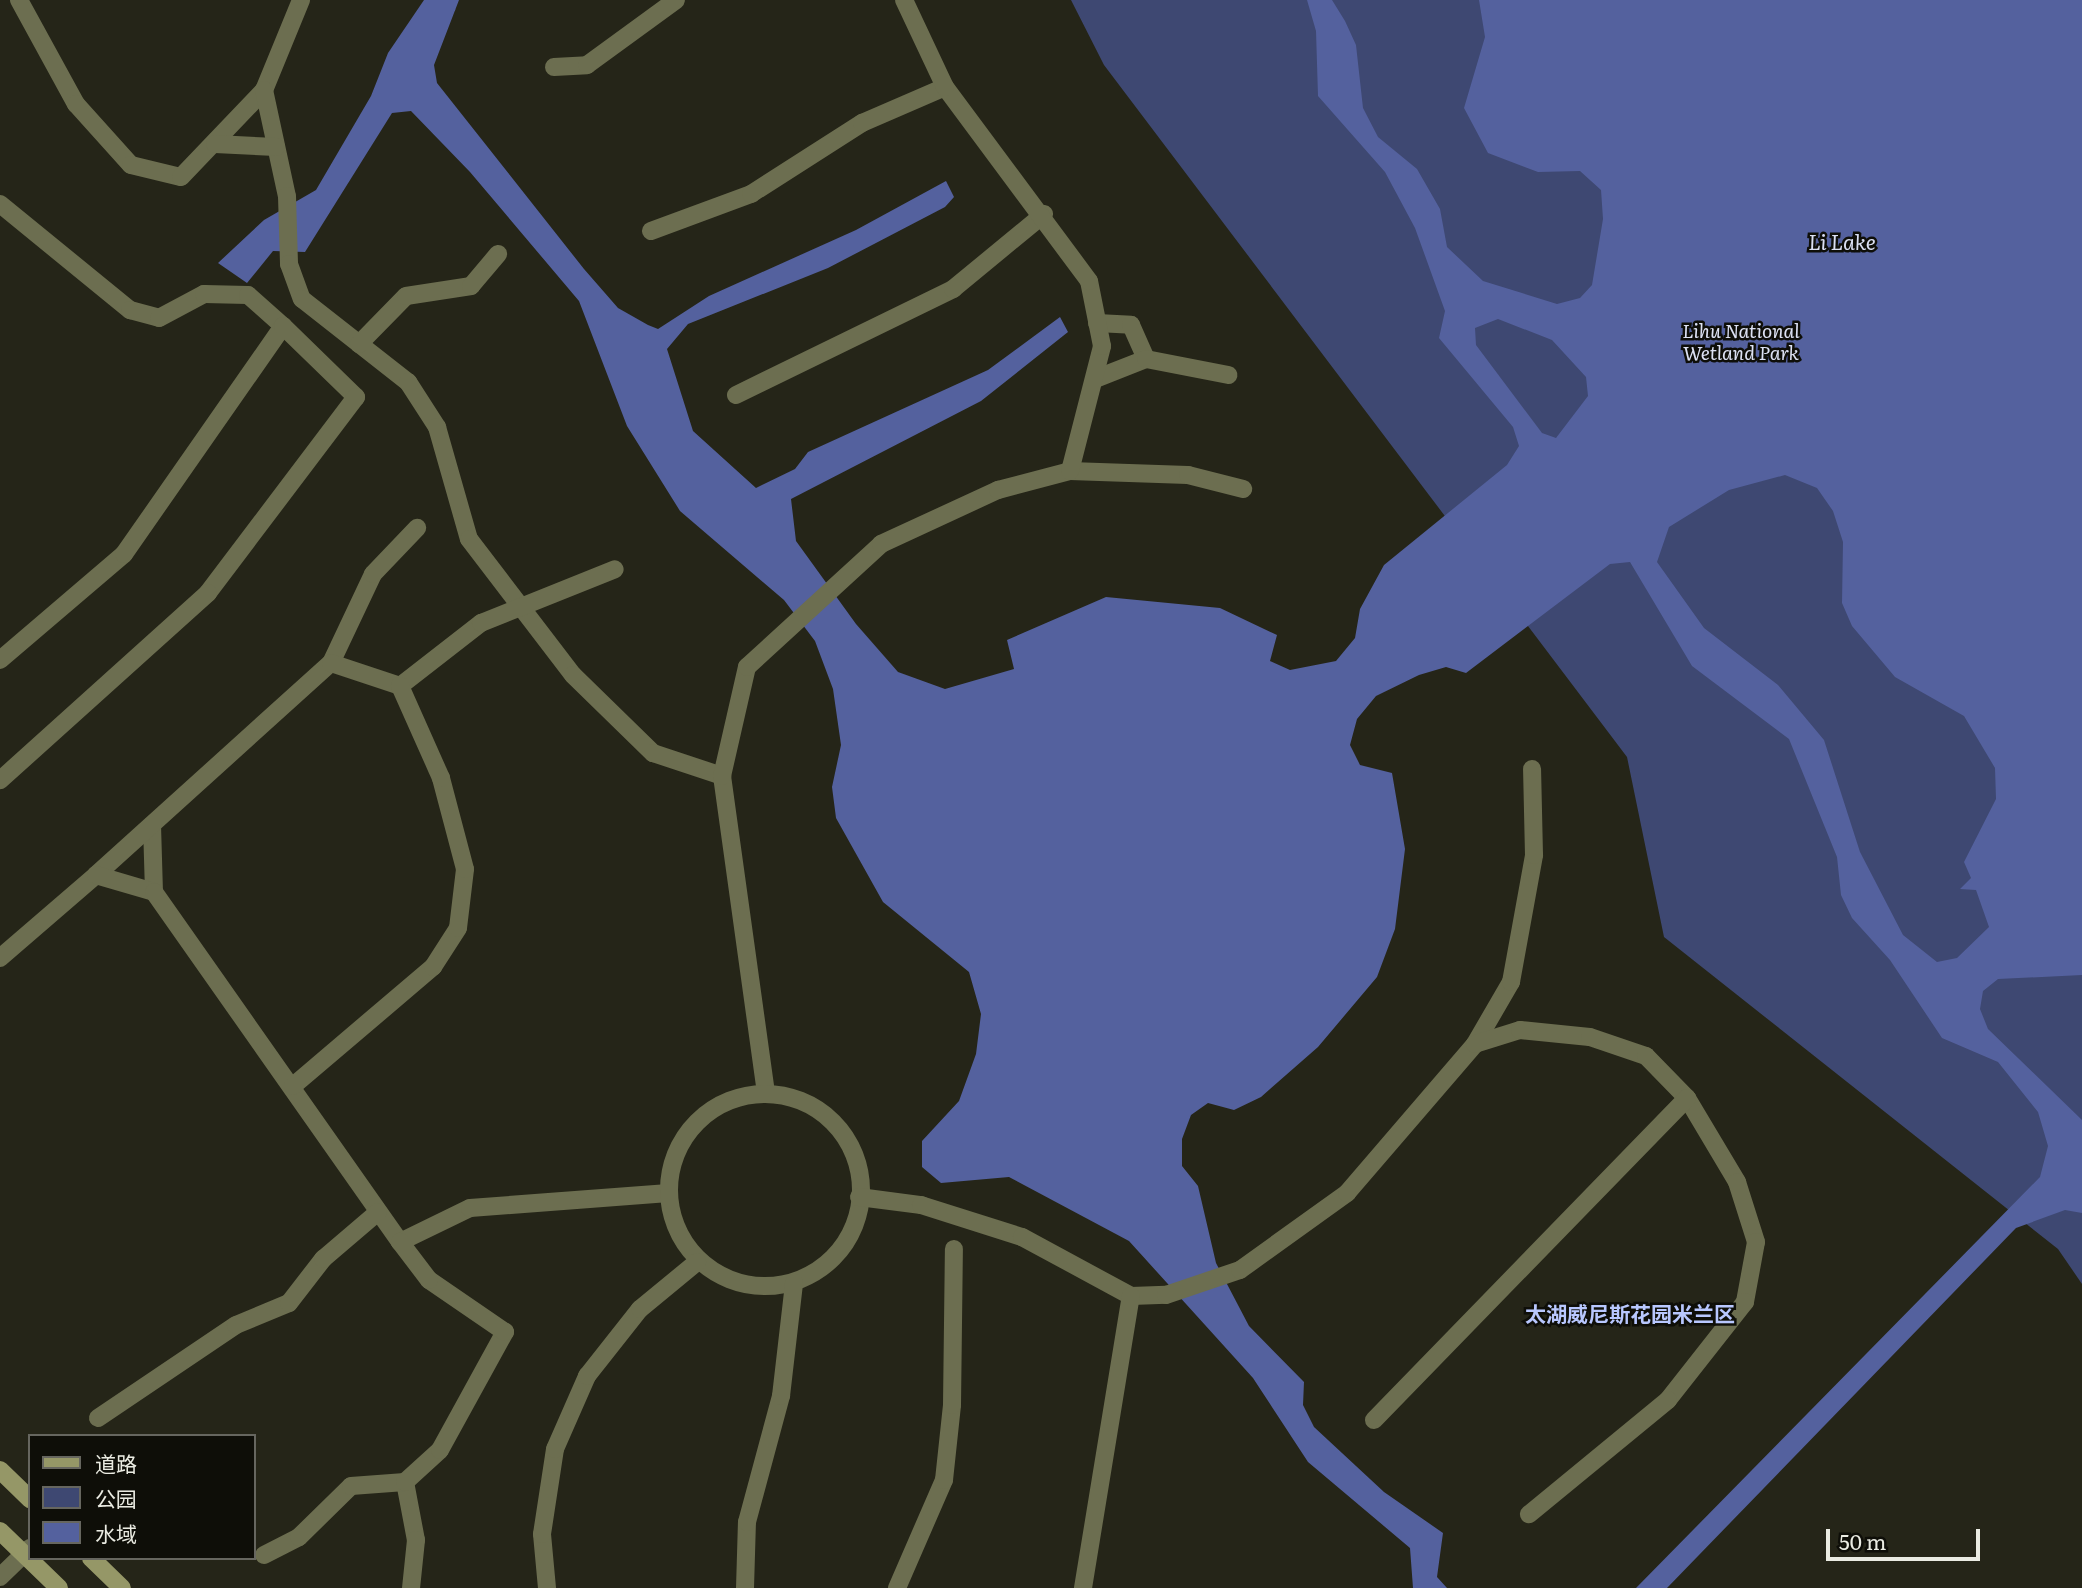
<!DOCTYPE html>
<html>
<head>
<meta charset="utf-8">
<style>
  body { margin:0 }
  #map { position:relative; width:2082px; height:1588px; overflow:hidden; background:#252518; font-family:Literata,"Noto Sans SC",serif }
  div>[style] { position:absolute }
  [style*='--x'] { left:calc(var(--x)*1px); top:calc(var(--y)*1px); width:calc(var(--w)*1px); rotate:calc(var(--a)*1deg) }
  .green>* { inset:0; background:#3e4872 }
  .water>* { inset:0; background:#54619e }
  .street>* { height:18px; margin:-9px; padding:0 9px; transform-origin:9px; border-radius:9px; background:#6c6e50 }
  .street>.ring { margin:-9px; padding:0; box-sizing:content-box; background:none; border:18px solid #6c6e50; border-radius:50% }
  .secondary>* { height:18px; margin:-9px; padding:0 9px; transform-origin:9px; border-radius:9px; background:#959767 }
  span { translate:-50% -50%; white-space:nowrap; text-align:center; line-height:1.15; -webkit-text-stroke:5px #0e0e08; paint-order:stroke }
  .park-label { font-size:19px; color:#dde2f4; font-style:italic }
  .water-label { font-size:21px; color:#dbe0f3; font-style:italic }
  .neighbourhood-label { font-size:21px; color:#b8c7fe; font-weight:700 }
  .legend { position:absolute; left:28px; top:1434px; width:228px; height:126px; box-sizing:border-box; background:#0e0e08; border:2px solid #66665f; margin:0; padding:9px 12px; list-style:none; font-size:21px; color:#eaebe2 }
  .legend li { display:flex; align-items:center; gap:14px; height:35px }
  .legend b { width:35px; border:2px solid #66665f }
  .scale { position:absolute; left:1826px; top:1529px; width:154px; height:32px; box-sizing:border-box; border:4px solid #eaebe2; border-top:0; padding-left:9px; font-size:21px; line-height:24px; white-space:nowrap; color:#eaebe2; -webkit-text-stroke:5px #0e0e08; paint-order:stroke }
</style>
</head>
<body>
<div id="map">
  <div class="green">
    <div style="clip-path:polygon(1071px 0,2082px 0,2082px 1284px,2058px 1249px,1664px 937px,1627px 757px,1104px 65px)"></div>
  </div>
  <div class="water">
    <div style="clip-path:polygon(evenodd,424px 0,459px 0,434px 65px,437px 83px,584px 269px,618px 308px,648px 325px,658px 329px,709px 296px,856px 230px,946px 181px,954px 197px,945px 207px,828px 268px,688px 324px,667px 349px,693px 431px,756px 488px,795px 469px,808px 452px,988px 370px,1060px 317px,1068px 332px,981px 401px,791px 499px,796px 541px,856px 624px,898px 672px,945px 689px,1014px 669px,1007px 640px,1106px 597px,1220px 608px,1277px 635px,1270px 661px,1290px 670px,1336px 661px,1355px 638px,1360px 609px,1384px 565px,1507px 465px,1519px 446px,1513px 427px,1439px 338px,1445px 311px,1415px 228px,1385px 172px,1318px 96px,1316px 31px,1307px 0,1332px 0,1345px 21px,1356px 45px,1363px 108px,1378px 137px,1417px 169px,1440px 209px,1447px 247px,1483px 281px,1557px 304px,1580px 298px,1592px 285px,1603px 219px,1601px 190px,1580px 171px,1538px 172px,1488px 153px,1464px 108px,1485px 37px,1479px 0,2082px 0,2082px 975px,1998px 979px,1983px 991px,1980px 1009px,1988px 1029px,2082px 1120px,2082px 1213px,2065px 1210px,2016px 1228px,1667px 1588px,1636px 1588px,2040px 1177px,2048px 1146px,2038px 1112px,1998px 1062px,1942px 1038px,1890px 960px,1852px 918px,1841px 895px,1837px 857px,1789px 739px,1692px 666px,1630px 562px,1610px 564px,1466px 673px,1446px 667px,1419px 675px,1376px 696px,1357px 719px,1350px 745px,1360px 765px,1392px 773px,1405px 849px,1395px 929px,1377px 977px,1318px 1047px,1261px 1097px,1234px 1110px,1208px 1103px,1191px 1115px,1182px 1139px,1182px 1166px,1198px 1186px,1216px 1263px,1249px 1326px,1304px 1382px,1303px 1405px,1314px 1427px,1384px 1492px,1443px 1533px,1437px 1577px,1447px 1588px,1413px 1588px,1410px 1548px,1308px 1462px,1253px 1378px,1129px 1241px,1009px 1177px,941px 1183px,922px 1167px,922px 1141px,959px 1101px,976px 1054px,981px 1014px,969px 972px,883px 902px,836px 818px,832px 787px,841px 745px,833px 689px,815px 641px,784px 600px,680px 511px,627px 426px,579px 301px,470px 172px,411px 111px,392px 113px,305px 252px,273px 251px,247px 283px,218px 263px,264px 220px,316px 190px,371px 96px,388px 53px,424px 0,1498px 319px,1552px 340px,1586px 377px,1588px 396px,1556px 438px,1542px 433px,1476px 345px,1475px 328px,1498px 319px,424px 0,1785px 475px,1817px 488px,1833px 511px,1843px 542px,1842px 603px,1852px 626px,1895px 677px,1964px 716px,1995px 768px,1996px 799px,1964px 862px,1971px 878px,1960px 889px,1976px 890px,1989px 927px,1957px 958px,1937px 962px,1903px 935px,1860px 852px,1824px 740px,1778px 685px,1704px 628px,1657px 562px,1669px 527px,1729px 490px,1785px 475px)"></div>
  </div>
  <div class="street">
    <div style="--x:19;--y:0;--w:119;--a:61.3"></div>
    <div style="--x:76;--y:104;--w:82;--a:48"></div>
    <div style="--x:131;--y:165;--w:51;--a:13.5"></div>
    <div style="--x:181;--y:177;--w:120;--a:-46.3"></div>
    <div style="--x:301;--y:0;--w:97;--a:112.3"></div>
    <div style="--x:264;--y:90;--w:108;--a:77.8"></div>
    <div style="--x:287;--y:196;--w:68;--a:88.3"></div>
    <div style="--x:289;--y:264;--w:37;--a:70"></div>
    <div style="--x:302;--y:299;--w:135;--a:38.1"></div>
    <div style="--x:408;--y:382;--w:54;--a:57.2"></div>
    <div style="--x:437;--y:427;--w:116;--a:74.1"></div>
    <div style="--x:469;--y:539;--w:171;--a:52.6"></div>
    <div style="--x:573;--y:675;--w:112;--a:44.3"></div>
    <div style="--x:653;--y:753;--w:73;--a:18.4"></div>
    <div style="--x:554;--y:67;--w:33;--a:-3"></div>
    <div style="--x:587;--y:65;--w:110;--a:-36.1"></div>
    <div style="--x:215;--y:144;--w:61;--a:2.8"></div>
    <div style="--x:0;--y:204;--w:168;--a:39.2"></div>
    <div style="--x:130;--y:310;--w:30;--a:15"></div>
    <div style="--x:159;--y:318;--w:51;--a:-28.1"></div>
    <div style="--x:204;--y:294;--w:44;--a:1.3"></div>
    <div style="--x:248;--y:295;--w:47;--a:41.5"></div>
    <div style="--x:651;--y:231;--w:107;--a:-20.3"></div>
    <div style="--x:751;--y:194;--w:132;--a:-32.6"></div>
    <div style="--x:862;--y:123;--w:90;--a:-23.4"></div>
    <div style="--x:1097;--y:323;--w:34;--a:3"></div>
    <div style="--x:1131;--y:325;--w:37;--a:66"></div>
    <div style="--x:359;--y:344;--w:67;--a:-45.6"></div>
    <div style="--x:406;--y:296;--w:66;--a:-8.7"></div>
    <div style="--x:471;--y:286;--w:42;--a:-49.8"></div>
    <div style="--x:1095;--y:379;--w:55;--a:-21.4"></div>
    <div style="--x:1146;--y:359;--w:84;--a:11"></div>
    <div style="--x:736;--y:395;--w:242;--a:-26"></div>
    <div style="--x:953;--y:289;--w:118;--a:-39.5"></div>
    <div style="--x:1070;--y:471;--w:118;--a:1.9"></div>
    <div style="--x:1188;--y:475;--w:57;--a:14.3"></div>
    <div style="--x:0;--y:660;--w:163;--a:-40.5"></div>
    <div style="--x:124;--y:554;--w:278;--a:-55.1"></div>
    <div style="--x:283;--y:326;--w:102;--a:44.2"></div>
    <div style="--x:356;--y:397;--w:246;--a:127.1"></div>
    <div style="--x:208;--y:593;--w:280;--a:138"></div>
    <div style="--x:331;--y:663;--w:98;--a:-64.7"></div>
    <div style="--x:373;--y:574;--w:64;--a:-46.3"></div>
    <div style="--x:152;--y:825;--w:67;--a:88.3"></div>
    <div style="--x:96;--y:875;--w:316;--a:-42.1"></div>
    <div style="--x:331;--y:663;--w:73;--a:18.4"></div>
    <div style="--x:400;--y:686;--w:103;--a:-37.9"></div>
    <div style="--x:481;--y:623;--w:144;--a:-21.9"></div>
    <div style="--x:0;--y:958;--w:127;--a:-40.8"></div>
    <div style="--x:96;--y:875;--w:60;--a:16.3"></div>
    <div style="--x:154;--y:892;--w:428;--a:54.9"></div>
    <div style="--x:400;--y:1242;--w:78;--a:-25.9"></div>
    <div style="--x:470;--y:1208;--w:199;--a:-4.3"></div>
    <div style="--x:1475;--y:1044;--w:72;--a:-59.9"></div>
    <div style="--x:1511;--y:982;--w:129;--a:-79.7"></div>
    <div style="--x:1534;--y:855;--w:86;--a:-91.3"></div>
    <div style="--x:293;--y:1086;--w:184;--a:-40.4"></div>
    <div style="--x:433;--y:967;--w:46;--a:-57.3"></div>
    <div style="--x:458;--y:928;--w:59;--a:-83.2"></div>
    <div style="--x:465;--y:869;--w:94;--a:-104.8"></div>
    <div style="--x:441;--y:778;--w:101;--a:-114"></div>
    <div style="--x:766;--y:1093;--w:320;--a:-97.9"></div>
    <div style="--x:722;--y:776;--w:112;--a:-77.1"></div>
    <div style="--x:747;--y:667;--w:182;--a:-42.5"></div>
    <div style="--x:881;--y:544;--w:129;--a:-24.8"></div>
    <div style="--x:998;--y:490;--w:74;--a:-14.8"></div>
    <div style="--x:1070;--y:471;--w:129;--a:-75.6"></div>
    <div style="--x:1102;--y:346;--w:66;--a:-101.3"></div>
    <div style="--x:1089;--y:281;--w:242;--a:-126.6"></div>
    <div style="--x:945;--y:87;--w:96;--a:-115.2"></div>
    <div class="ring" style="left:669px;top:1094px;width:174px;height:174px"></div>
    <div style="--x:859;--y:1197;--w:63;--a:7.4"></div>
    <div style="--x:921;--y:1205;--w:106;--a:17.6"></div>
    <div style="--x:1022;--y:1237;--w:124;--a:28.4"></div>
    <div style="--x:1131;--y:1296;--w:35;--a:-2"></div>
    <div style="--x:1166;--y:1295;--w:78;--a:-18.7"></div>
    <div style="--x:1240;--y:1270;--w:132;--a:-35.7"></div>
    <div style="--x:1347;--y:1193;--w:196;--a:-49.3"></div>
    <div style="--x:1475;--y:1044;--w:47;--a:-17.3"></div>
    <div style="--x:1520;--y:1030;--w:70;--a:5.7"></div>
    <div style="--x:1590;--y:1037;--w:59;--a:18.7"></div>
    <div style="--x:1646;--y:1056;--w:59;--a:45.7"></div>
    <div style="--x:1687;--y:1098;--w:98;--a:59.2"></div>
    <div style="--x:1737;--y:1182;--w:63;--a:72.4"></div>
    <div style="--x:1756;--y:1242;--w:61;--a:100.4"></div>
    <div style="--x:1745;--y:1302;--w:125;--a:128.2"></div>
    <div style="--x:1668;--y:1400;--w:180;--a:140.6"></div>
    <div style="--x:98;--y:1418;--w:166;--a:-34"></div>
    <div style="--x:236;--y:1325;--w:57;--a:-22.5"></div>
    <div style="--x:289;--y:1303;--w:56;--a:-52.3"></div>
    <div style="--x:323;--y:1259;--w:72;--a:-40.5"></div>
    <div style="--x:1374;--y:1420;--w:449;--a:-45.8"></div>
    <div style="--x:405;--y:1482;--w:59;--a:79.3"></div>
    <div style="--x:416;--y:1540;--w:48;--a:95.9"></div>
    <div style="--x:264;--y:1555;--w:39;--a:-27"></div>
    <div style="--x:299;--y:1537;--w:73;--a:-44.4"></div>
    <div style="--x:351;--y:1486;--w:54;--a:-4.2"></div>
    <div style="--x:405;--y:1482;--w:47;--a:-42.4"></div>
    <div style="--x:440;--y:1450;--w:135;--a:-61.2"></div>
    <div style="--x:505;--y:1332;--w:92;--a:-145.6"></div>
    <div style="--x:429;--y:1280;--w:48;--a:-127.3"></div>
    <div style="--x:0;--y:1577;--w:42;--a:-44"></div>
    <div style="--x:547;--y:1588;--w:54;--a:-95.3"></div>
    <div style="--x:542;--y:1534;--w:86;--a:-81.3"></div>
    <div style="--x:555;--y:1449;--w:80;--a:-66.3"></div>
    <div style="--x:587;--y:1376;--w:85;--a:-51.7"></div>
    <div style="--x:640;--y:1309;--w:74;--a:-39.5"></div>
    <div style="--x:745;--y:1588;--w:66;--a:-88.3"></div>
    <div style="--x:747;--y:1522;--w:131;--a:-74.9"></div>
    <div style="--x:781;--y:1396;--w:114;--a:-83.4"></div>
    <div style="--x:897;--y:1588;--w:118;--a:-66.5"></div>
    <div style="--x:944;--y:1480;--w:75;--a:-83.9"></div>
    <div style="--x:952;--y:1405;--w:156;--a:-89.3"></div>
    <div style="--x:1083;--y:1588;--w:296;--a:-80.7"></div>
  </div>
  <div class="secondary">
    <div style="--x:0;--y:1470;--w:42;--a:44"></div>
    <div style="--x:0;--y:1531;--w:82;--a:44"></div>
    <div style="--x:91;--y:1558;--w:43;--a:44.1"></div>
  </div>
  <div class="park-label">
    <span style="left:1741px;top:342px">Lihu National<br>Wetland Park</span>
  </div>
  <div class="water-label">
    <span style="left:1842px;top:241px">Li Lake</span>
  </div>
  <div class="neighbourhood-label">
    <span style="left:1630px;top:1313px">太湖威尼斯花园米兰区</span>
  </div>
  <ul class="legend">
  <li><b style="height:9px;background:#959767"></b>道路</li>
  <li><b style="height:19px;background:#3e4872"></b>公园</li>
  <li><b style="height:19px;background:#54619e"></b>水域</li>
  </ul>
  <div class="scale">50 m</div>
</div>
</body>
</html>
